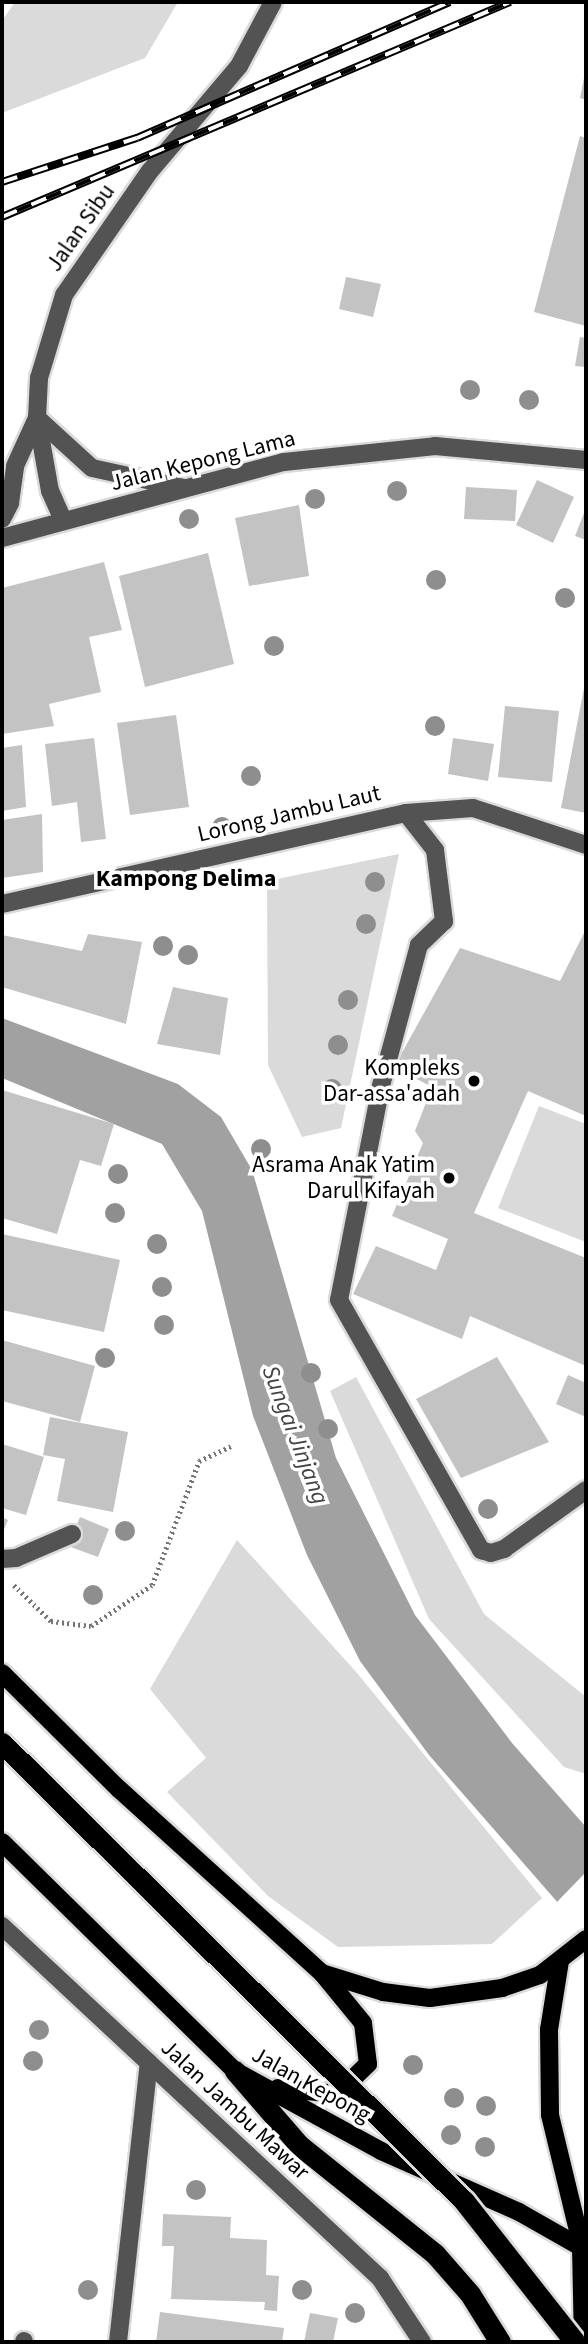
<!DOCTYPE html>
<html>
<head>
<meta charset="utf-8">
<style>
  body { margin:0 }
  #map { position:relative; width:588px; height:2344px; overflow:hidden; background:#fff; font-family:"Source Sans 3",sans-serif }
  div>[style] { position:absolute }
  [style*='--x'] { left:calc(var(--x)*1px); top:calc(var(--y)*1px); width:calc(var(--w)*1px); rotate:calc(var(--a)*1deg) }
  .green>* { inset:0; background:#dadada }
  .water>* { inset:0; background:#a1a1a1 }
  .pier>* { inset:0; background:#fff }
  .building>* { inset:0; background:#c3c3c3 }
  .path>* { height:4.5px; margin-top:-2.25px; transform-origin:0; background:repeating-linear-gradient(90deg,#757575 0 2px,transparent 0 5.5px) }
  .roads { filter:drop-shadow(2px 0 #dbdbdb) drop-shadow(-2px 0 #dbdbdb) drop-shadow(0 2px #dbdbdb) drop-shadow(0 -2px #dbdbdb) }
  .minor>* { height:18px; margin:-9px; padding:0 9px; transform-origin:9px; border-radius:9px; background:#535353 }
  .major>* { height:18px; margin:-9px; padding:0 9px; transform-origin:9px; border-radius:9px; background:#000 }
  .highway>* { height:21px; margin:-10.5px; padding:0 10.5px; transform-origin:10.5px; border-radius:10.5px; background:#000 }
  .rail>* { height:8px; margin-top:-4px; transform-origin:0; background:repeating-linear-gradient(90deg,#fff 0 16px,#000 0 32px); box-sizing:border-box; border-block:2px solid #000 }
  .bridges { filter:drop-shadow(2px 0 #dbdbdb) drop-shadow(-2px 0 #dbdbdb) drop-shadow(0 2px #dbdbdb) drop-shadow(0 -2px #dbdbdb) }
  .highway-bridge>* { height:21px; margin:-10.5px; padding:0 10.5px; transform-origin:10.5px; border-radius:10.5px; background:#000 }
  .trees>* { width:20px; height:20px; margin:-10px; border-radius:50%; background:#8e8e8e }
  .dots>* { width:19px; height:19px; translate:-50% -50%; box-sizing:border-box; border:4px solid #fff; border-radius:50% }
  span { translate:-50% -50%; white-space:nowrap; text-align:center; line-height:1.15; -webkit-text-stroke:7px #fff; paint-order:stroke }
  .street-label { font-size:23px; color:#000 }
  .poi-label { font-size:23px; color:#000 }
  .right { translate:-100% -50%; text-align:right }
  .neighbourhood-label { font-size:24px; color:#000; font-weight:700 }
  .water-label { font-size:24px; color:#424242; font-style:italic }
  .frame { position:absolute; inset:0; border:4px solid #000; pointer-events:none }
</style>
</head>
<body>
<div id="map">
  <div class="green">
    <div style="clip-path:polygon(15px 2px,178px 2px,145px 58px,2px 113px,2px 21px)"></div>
    <div style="clip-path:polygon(399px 854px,341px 1128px,302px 1137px,268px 1065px,267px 881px)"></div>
    <div style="clip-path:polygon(539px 1106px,586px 1124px,586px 1242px,498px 1208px)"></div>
    <div style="clip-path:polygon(356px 1377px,484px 1614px,586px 1697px,586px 1774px,564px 1767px,429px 1619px,330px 1391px)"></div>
    <div style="clip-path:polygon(237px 1540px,357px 1673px,542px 1898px,492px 1944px,338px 1947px,268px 1896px,167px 1792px,206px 1758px,150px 1689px)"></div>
  </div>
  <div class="water">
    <div style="clip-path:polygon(2px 1018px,178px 1084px,221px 1117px,252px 1170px,336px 1458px,415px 1615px,512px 1743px,586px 1827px,586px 1935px,429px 1755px,360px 1661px,307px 1555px,253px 1416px,202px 1211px,162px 1144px,2px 1078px)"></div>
  </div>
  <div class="pier">
    <div style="clip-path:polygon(586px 1872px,586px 1939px,555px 1904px)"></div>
  </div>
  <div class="building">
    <div style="clip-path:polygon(585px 73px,586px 73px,586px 100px,580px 98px)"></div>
    <div style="clip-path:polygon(580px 136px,586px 138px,586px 326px,534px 312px)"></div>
    <div style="clip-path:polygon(346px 277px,381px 284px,373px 317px,339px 309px)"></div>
    <div style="clip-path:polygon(580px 337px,586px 338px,586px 367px,575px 366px)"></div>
    <div style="clip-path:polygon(537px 480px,574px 497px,553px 543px,516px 525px)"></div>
    <div style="clip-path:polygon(466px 487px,517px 490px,515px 521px,464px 519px)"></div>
    <div style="clip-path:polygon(299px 505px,309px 576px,249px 586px,235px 518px)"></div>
    <div style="clip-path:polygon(586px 508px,586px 540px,575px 536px)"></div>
    <div style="clip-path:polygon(208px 553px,234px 664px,145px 687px,119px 576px)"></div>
    <div style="clip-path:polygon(104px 562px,122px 630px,89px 637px,101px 692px,49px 704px,54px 726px,2px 734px,2px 588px)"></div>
    <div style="clip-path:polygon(585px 683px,586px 683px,586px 813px,561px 808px)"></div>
    <div style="clip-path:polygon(505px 706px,559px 711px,552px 782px,498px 777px)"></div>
    <div style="clip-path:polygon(176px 715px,189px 807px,130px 815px,117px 723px)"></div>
    <div style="clip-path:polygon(94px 738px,106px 839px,81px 842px,77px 802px,52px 806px,45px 744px)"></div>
    <div style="clip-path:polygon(453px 738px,494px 744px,488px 781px,448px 774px)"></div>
    <div style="clip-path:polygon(22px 745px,26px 807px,2px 811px,2px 748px)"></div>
    <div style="clip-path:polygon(42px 814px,43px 872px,2px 878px,2px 820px)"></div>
    <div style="clip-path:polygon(586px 929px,586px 1116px,528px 1091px,474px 1213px,586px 1258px,586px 1366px,470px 1316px,462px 1339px,353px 1294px,376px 1246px,436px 1270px,448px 1239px,392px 1216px,423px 1143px,415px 1131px,432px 1087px,394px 1067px,460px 948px,560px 981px)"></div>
    <div style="clip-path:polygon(88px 934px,142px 942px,126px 1024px,2px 987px,2px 935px,82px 951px)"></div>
    <div style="clip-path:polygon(173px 987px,228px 998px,220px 1055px,157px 1044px)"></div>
    <div style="clip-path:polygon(2px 1090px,114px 1124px,101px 1166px,80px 1160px,57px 1234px,2px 1218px)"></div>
    <div style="clip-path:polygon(2px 1234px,120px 1260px,104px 1332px,2px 1310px)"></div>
    <div style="clip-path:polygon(2px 1340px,95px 1366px,80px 1422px,2px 1401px)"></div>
    <div style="clip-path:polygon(497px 1357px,549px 1442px,461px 1478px,416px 1399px)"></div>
    <div style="clip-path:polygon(568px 1375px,586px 1383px,586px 1417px,556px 1404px)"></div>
    <div style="clip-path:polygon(50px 1417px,128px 1432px,113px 1512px,57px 1501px,65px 1459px,43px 1455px)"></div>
    <div style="clip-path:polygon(2px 1444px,44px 1457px,26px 1515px,2px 1508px)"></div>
    <div style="clip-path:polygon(2px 1517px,8px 1520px,2px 1534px)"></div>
    <div style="clip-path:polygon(80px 1517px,109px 1529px,98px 1557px,68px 1546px)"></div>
    <div style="clip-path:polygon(163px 2214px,231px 2217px,230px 2238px,267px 2240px,266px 2275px,279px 2276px,277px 2311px,264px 2310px,265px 2302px,171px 2299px,174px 2246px,162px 2246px)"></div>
    <div style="clip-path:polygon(160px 2312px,284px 2328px,282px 2342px,156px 2342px)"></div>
    <div style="clip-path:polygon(310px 2313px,338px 2318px,333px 2342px,304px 2342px)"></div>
  </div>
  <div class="path">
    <div style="--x:14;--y:1585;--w:52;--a:44.2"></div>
    <div style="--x:51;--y:1621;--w:40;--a:7.1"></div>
    <div style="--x:91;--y:1626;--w:73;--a:-33.9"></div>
    <div style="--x:152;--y:1585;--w:133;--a:-69.2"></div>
    <div style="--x:199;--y:1461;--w:35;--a:-25"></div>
  </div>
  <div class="roads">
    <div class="minor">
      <div style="--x:37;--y:418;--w:74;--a:42.3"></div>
      <div style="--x:92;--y:468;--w:94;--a:12.3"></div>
      <div style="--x:2;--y:519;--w:18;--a:-63"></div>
      <div style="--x:10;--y:503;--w:37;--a:-82"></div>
      <div style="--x:15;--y:466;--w:53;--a:-65.4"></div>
      <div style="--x:63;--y:520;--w:32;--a:-114"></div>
      <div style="--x:50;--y:491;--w:74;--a:-100.1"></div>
      <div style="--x:37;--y:418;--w:40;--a:-87.1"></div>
      <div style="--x:39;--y:378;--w:87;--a:-73.2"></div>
      <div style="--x:64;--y:295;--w:151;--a:-55.3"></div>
      <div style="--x:150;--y:171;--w:138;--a:-49.7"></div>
      <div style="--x:239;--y:66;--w:72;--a:-62"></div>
      <div style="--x:2;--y:538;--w:292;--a:-15.1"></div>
      <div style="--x:284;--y:462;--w:152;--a:-6"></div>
      <div style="--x:435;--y:446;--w:152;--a:5.3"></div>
      <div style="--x:406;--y:813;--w:47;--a:51.9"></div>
      <div style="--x:435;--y:850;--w:72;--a:82.8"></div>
      <div style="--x:444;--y:921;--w:35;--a:136"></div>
      <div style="--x:419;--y:945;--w:146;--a:105.1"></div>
      <div style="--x:381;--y:1086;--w:218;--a:101.1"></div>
      <div style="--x:339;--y:1300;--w:288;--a:60.4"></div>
      <div style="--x:481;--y:1550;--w:10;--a:17"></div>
      <div style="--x:491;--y:1553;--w:14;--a:-17"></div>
      <div style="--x:504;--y:1549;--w:101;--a:-35.7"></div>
      <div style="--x:2;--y:904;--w:414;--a:-12.7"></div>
      <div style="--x:406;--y:813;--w:67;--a:-4.3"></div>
      <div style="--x:473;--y:808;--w:119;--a:18.1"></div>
      <div style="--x:2;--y:1559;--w:14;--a:-4"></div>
      <div style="--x:16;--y:1558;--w:61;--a:-23.2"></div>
      <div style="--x:2;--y:1926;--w:517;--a:42.96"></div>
      <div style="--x:380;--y:2278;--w:77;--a:56.7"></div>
      <div style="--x:24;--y:2342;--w:1;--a:-90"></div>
      <div style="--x:118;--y:2342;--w:281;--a:-83.7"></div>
    </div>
    <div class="major">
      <div style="--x:2;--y:1673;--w:165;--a:44.8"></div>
      <div style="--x:119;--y:1789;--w:274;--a:42.2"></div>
      <div style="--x:322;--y:1973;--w:64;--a:17.3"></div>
      <div style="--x:383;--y:1992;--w:47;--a:7.3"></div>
      <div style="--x:430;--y:1998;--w:73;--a:-7.9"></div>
      <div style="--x:502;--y:1988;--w:40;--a:-18.9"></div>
      <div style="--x:540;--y:1975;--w:58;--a:-38"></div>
      <div style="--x:2;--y:1842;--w:327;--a:44.5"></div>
      <div style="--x:235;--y:2071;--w:166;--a:28.7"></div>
      <div style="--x:381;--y:2151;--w:151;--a:23.8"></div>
      <div style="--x:519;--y:2212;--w:77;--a:29.6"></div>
      <div style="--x:560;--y:1961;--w:70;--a:99.1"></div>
      <div style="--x:549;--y:2030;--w:85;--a:89.3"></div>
      <div style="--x:550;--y:2115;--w:136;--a:76.4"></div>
      <div style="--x:278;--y:2088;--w:59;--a:5.8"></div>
      <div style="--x:337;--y:2094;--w:43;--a:-44.1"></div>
      <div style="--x:368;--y:2064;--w:41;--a:-97"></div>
      <div style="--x:363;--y:2023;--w:65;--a:-129.4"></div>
    </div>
    <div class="highway">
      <div style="--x:235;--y:2071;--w:98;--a:49.1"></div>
      <div style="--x:299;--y:2145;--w:174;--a:38.7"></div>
      <div style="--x:435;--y:2254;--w:53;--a:48.8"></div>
      <div style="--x:470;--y:2294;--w:57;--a:58"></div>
      <div style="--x:582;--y:2247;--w:95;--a:88.8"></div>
    </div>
  </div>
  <div class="rail">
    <div style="--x:2;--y:182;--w:142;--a:-18.1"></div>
    <div style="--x:137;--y:138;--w:341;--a:-23.5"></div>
    <div style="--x:2;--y:217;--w:552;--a:-22.94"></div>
  </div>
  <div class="bridges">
    <div class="highway-bridge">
      <div style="--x:2;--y:1743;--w:651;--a:44.75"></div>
      <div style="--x:464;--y:2201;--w:179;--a:51.8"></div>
    </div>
  </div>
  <div class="trees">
    <div style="left:470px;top:390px"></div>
    <div style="left:529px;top:400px"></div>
    <div style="left:397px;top:491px"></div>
    <div style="left:315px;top:499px"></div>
    <div style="left:189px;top:519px"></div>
    <div style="left:436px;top:580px"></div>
    <div style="left:565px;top:598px"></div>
    <div style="left:274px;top:646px"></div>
    <div style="left:435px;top:726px"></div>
    <div style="left:251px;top:776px"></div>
    <div style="left:222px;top:827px"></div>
    <div style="left:375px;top:882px"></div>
    <div style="left:366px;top:924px"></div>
    <div style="left:163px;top:946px"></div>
    <div style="left:188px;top:955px"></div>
    <div style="left:348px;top:1000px"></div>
    <div style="left:338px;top:1045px"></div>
    <div style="left:332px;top:1089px"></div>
    <div style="left:261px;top:1149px"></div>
    <div style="left:118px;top:1174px"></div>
    <div style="left:115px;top:1213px"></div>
    <div style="left:157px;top:1244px"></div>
    <div style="left:162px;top:1287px"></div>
    <div style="left:164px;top:1325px"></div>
    <div style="left:105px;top:1358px"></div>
    <div style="left:311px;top:1373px"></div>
    <div style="left:328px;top:1429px"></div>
    <div style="left:488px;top:1509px"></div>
    <div style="left:125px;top:1531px"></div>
    <div style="left:93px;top:1595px"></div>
    <div style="left:39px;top:2030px"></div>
    <div style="left:33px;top:2061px"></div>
    <div style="left:413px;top:2065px"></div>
    <div style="left:454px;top:2098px"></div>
    <div style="left:486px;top:2106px"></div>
    <div style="left:451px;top:2135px"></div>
    <div style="left:485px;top:2147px"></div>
    <div style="left:196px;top:2190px"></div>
    <div style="left:88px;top:2290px"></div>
    <div style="left:302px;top:2290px"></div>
    <div style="left:355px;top:2313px"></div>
  </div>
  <div class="dots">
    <div style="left:474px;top:1081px;background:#000"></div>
    <div style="left:449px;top:1178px;background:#000"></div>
  </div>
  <div class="street-label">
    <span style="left:81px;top:228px;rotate:-55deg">Jalan Sibu</span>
    <span style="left:203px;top:461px;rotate:-14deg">Jalan Kepong Lama</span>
    <span style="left:289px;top:814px;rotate:-13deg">Lorong Jambu Laut</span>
    <span style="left:311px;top:2085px;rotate:29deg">Jalan Kepong</span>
    <span style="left:235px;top:2110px;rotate:43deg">Jalan Jambu Mawar</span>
  </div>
  <div class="poi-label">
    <span class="right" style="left:460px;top:1081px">Kompleks<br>Dar-assa'adah</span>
    <span class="right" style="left:435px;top:1178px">Asrama Anak Yatim<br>Darul Kifayah</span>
  </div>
  <div class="neighbourhood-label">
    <span style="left:186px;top:879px">Kampong Delima</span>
  </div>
  <div class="water-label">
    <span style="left:295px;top:1435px;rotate:69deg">Sungai Jinjang</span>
  </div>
  <div class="frame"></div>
</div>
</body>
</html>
